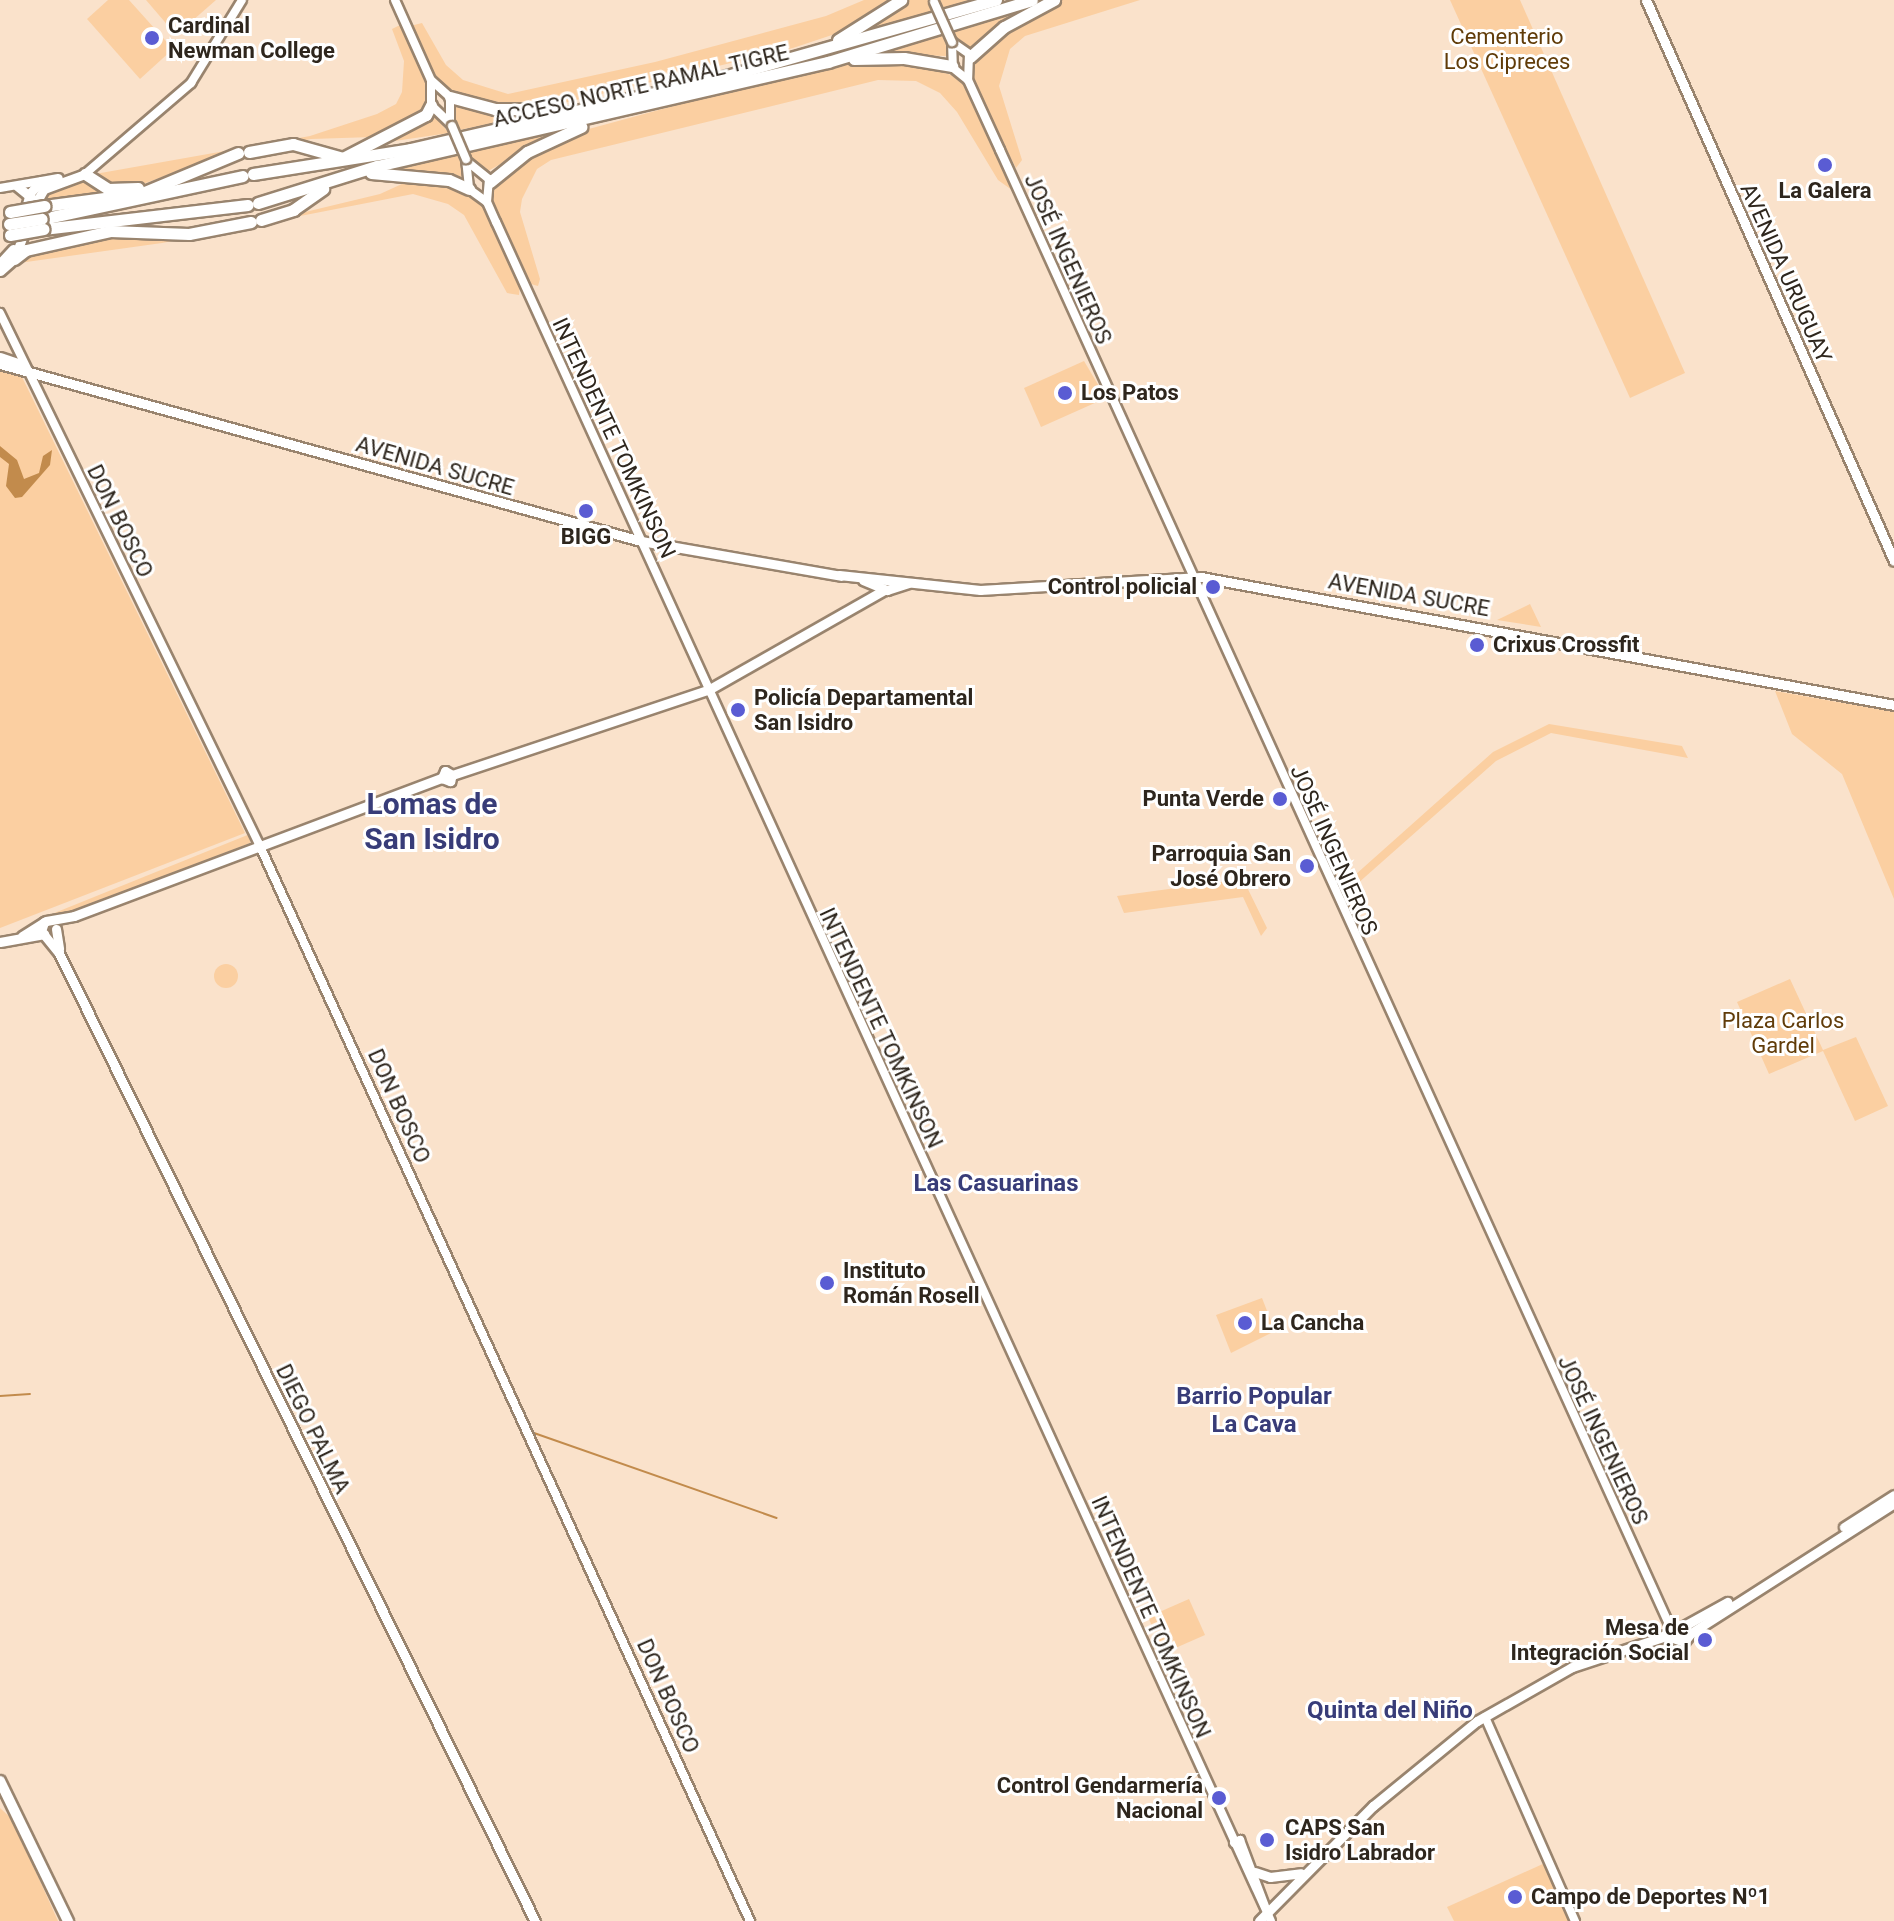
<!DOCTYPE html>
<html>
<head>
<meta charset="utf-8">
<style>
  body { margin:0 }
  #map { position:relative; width:1894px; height:1921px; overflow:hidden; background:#fae2cb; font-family:Roboto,sans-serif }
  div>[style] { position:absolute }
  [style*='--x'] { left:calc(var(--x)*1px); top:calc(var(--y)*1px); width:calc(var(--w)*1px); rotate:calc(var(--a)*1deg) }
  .green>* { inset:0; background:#fbcfa1 }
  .round { border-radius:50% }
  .water>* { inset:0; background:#c28b4c }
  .stream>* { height:2px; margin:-1px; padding:0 1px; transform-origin:1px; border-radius:1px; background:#c28b4c }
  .roads { filter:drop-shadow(2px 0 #99846e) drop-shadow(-2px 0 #99846e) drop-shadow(0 2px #99846e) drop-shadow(0 -2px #99846e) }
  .tertiary>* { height:8px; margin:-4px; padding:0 4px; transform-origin:4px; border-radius:4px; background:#fff }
  .secondary>* { height:9px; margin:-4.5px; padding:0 4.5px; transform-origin:4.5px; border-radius:4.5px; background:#fff }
  .primary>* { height:10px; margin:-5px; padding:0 5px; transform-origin:5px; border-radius:5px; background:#fff }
  .motorway>* { height:11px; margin:-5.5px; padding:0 5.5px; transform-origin:5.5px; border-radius:5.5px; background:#fff }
  .bridges { filter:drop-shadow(2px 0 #99846e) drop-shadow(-2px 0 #99846e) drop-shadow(0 2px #99846e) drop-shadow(0 -2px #99846e) }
  .tertiary-bridge>* { height:8px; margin:-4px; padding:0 4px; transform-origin:4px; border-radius:4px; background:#fff }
  .motorway-bridge>* { height:11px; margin:-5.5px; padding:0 5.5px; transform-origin:5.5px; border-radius:5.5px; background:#fff }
  .dots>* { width:22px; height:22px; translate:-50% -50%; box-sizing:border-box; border:4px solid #fff; border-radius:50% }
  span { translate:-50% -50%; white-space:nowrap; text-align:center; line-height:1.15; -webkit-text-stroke:6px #fff; paint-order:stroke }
  .poi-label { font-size:22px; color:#2e261d; font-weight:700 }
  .left { translate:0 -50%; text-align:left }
  .right { translate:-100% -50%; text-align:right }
  .park-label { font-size:22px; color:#613c09 }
  .street-label { font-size:22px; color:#2e261d }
  .neighbourhood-label { font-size:24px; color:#383c78; font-weight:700 }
  .district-label { font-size:30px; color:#383c78; font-weight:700 }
</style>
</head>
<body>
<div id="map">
  <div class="green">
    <div style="clip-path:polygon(108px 0,129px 0,173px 49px,140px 79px,87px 19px)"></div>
    <div style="clip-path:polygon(146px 0,216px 0,176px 35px)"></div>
    <div style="clip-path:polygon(864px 0,893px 0,844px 31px,793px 48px,543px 108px,456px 96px,436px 79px,410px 26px,422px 23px,446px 65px,463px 80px,508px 94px,655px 62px,826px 16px)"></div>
    <div style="clip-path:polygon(905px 0,929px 0,933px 9px,937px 0,972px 0,851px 34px)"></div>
    <div style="clip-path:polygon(1062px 0,1140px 0,1025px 36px,1010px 49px,999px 86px,1022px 160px,1016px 168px,972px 82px,974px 61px,979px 51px,1024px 18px)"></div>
    <div style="clip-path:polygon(1450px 0,1520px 0,1685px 373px,1630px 398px)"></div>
    <div style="clip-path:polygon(1041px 3px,969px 49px,959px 45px,954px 33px,945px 36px,948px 56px,865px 54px)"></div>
    <div style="clip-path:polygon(402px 24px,430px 82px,426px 110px,373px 137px,311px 139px,228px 153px,140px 185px,114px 188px,95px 174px,310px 136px,377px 114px,396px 104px,402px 92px,404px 61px,392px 29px)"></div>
    <div style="clip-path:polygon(865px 61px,905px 61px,958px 77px,970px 90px,1016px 193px,998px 180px,957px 112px,940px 93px,916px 81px,878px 80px,551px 160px,537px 169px,522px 199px,520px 212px,540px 279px,538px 286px,527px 283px,492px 208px,493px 185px,509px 166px,585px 130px,762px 82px)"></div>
    <div style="clip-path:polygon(454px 105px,462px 109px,542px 113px,459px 130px,452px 118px)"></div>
    <div style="clip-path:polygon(432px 113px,449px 133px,381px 143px)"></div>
    <div style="clip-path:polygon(558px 132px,488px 171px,470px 156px,462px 158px,465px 176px,460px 177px,386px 169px)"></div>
    <div style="clip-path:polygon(415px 178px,461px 186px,486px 204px,520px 284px,519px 295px,507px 293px,464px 215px,448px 204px,413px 194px,162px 243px,19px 263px,21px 257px,110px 235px,272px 220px,380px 194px)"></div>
    <div style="clip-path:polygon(87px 182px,116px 202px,31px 217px,50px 187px)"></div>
    <div style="clip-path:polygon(1084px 361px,1106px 398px,1041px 427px,1024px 388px)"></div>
    <div style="clip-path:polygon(0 369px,21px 375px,245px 833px,0 928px)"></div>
    <div style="clip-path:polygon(1530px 604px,1541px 627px,1497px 620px)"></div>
    <div style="clip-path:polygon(1775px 691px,1894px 712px,1894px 899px,1842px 774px,1792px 734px)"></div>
    <div style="clip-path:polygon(1549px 724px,1682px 746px,1688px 758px,1551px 733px,1496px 761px,1339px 900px,1336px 892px,1493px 752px)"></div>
    <div style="clip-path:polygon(250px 834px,250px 843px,70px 914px,47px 916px)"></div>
    <div style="clip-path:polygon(1243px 879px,1267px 928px,1261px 936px,1243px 897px,1124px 913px,1117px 896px)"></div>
    <div class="round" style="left:214px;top:964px;width:24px;height:24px"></div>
    <div style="clip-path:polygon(1790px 979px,1823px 1050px,1856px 1037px,1888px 1106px,1855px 1121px,1823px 1051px,1769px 1074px,1737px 1002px)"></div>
    <div style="clip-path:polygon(1262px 1298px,1275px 1331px,1231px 1353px,1216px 1315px)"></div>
    <div style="clip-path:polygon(1189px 1599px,1205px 1635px,1164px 1653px,1148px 1617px)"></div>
    <div style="clip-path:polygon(0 1808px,12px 1819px,58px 1921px,0 1921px)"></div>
    <div style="clip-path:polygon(1545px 1863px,1571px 1921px,1454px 1921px,1447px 1907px)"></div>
  </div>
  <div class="water">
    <div style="clip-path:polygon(0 446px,17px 460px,24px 479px,39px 473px,43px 456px,52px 450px,50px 465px,22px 497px,15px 498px,6px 486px,9px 464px,0 457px)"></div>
  </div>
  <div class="stream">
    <div style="--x:0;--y:1396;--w:30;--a:-4"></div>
    <div style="--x:534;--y:1433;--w:257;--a:19.3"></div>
  </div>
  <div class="roads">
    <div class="tertiary">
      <div style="--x:395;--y:0;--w:88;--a:65.8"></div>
      <div style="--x:431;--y:80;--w:25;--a:42"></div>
      <div style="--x:450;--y:97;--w:25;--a:90"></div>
      <div style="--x:952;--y:42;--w:26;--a:88"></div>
      <div style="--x:953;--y:68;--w:19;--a:39"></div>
      <div style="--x:968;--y:80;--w:77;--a:65.4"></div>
      <div style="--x:1000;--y:150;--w:1629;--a:65.59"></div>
      <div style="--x:952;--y:42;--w:21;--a:35"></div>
      <div style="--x:969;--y:54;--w:26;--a:92"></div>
      <div style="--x:431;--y:81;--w:24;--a:90"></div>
      <div style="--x:431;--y:105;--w:28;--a:44"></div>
      <div style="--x:466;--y:159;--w:30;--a:84"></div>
      <div style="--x:469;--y:189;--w:22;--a:36"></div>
      <div style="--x:487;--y:202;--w:22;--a:66"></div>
      <div style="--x:496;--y:222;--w:1867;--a:65.48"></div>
      <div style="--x:469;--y:163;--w:26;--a:39"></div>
      <div style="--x:489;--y:179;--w:23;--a:95"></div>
      <div style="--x:85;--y:174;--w:140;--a:-40.6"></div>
      <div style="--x:191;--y:83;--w:97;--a:-58.4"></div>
      <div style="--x:0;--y:188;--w:42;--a:-9.7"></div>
      <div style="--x:0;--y:313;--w:591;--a:64"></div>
      <div style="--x:259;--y:844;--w:1184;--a:65.49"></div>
      <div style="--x:1485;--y:1717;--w:223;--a:66.2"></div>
      <div style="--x:1234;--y:1843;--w:7;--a:-27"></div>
      <div style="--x:1240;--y:1840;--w:71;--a:69.3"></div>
    </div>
    <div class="secondary">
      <div style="--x:1646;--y:0;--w:613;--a:66.15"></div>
      <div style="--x:17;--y:186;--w:19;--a:39"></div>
      <div style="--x:30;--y:213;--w:28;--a:-60"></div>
      <div style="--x:44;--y:189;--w:44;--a:-20.1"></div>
      <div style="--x:20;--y:228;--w:36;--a:-74"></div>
      <div style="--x:30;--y:193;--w:16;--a:-47"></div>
      <div style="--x:41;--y:181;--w:17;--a:-10"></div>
      <div style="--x:0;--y:263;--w:19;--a:-47"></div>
      <div style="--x:0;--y:271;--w:18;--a:-41"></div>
      <div style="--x:14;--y:259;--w:34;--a:-69"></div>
      <div style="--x:0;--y:357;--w:21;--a:19"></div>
      <div style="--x:0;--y:364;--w:665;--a:15.44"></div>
      <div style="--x:641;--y:541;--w:203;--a:9.9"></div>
      <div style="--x:839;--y:575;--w:142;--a:6.1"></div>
      <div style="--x:980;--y:590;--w:221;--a:-3.4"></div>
      <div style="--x:1201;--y:577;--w:705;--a:10.46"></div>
      <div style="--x:863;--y:580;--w:26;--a:23"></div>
      <div style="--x:887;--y:590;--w:22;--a:-18"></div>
      <div style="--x:452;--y:775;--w:270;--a:-18.4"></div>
      <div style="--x:708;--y:690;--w:202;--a:-29.6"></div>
      <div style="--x:44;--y:922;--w:9;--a:108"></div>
      <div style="--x:41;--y:931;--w:28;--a:51"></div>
      <div style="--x:59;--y:953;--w:1079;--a:63.82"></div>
      <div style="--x:56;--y:929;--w:20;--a:81"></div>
      <div style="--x:22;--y:936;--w:28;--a:-32"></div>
      <div style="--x:46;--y:921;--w:28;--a:-10"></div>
      <div style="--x:74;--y:916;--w:393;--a:-20.6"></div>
      <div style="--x:442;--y:778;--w:9;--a:21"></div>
      <div style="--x:450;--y:781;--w:6;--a:-72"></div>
      <div style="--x:452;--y:775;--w:8;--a:-150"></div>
      <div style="--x:445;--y:771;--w:8;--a:113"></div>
      <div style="--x:0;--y:942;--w:45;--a:-10.3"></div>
      <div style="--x:1844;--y:1527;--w:59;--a:-32.6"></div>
      <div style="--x:1664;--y:1635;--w:21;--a:19"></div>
      <div style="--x:1684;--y:1642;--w:11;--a:-52"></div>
      <div style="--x:1691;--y:1633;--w:241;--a:-32.6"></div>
      <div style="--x:1672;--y:1638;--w:8;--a:-67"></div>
      <div style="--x:1675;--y:1631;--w:60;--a:-29.1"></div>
      <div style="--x:1255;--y:1872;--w:16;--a:18"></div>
      <div style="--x:1270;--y:1877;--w:31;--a:-7"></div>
      <div style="--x:1259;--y:1921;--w:162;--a:-45.3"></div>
      <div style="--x:1373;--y:1806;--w:134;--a:-39.3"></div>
      <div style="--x:1477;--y:1721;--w:109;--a:-29.6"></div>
      <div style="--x:1572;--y:1667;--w:105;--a:-18.3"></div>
    </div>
    <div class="primary">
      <div style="--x:0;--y:1781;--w:156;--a:64.1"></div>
    </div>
    <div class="motorway">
      <div style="--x:838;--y:40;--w:75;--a:-32.4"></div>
      <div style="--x:970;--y:57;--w:45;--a:-41.4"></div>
      <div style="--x:1004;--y:27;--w:57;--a:-28.4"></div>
      <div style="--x:854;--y:59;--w:50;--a:-1.1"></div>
      <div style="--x:904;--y:58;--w:49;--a:9.5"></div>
      <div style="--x:450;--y:97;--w:47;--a:14.9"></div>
      <div style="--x:495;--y:109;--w:62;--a:0"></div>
      <div style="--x:249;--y:152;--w:45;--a:-10.3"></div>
      <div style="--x:293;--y:144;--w:52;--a:15.6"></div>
      <div style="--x:343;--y:158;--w:93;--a:-27.4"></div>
      <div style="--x:426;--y:115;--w:11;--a:-63"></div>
      <div style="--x:371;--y:173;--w:78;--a:5.1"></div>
      <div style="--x:449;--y:180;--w:22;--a:24"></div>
      <div style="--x:85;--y:174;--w:27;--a:33"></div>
      <div style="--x:108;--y:189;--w:30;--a:-2"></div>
      <div style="--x:253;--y:174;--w:159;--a:-9"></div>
      <div style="--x:410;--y:149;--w:314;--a:-12.9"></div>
      <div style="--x:716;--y:79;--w:291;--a:-15.8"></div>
      <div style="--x:490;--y:182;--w:48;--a:-39"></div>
      <div style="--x:527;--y:152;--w:60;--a:-24.8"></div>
      <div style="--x:258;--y:203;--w:125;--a:-17.3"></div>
      <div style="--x:377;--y:166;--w:463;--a:-13"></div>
      <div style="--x:828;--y:62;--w:213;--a:-16.9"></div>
      <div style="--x:44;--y:206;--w:99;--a:-7.6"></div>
      <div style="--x:142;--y:193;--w:104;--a:-22.6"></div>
      <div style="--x:42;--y:219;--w:205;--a:-12.1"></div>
      <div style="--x:261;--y:220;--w:34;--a:-17"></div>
      <div style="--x:293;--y:210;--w:37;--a:-35"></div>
      <div style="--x:43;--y:229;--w:206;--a:-6.7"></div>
      <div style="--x:14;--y:259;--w:15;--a:-37"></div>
      <div style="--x:26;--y:250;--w:86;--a:-12.7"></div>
      <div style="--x:110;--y:231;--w:79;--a:2.2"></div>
      <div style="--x:189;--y:234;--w:63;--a:-11"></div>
    </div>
  </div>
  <div class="bridges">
    <div class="tertiary-bridge">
      <div style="--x:934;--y:2;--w:44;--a:65.8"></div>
      <div style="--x:452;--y:126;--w:36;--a:67"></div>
    </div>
    <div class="motorway-bridge">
      <div style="--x:10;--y:212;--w:35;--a:-10"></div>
      <div style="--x:9;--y:224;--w:33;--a:-9"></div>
      <div style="--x:10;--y:235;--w:34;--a:-10"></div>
    </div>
  </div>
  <div class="dots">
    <div style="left:152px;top:38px;background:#5a5cd3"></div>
    <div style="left:1825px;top:165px;background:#5a5cd3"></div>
    <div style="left:1065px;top:393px;background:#5a5cd3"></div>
    <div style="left:586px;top:511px;background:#5a5cd3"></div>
    <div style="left:1213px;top:587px;background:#5a5cd3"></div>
    <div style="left:1477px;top:645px;background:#5a5cd3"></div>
    <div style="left:738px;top:710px;background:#5a5cd3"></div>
    <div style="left:1280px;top:799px;background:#5a5cd3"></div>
    <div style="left:1307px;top:866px;background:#5a5cd3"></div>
    <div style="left:827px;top:1283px;background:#5a5cd3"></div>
    <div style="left:1245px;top:1323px;background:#5a5cd3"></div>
    <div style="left:1705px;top:1640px;background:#5a5cd3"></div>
    <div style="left:1219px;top:1798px;background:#5a5cd3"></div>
    <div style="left:1267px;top:1840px;background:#5a5cd3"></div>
    <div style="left:1515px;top:1897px;background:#5a5cd3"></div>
  </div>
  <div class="poi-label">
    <span class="left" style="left:168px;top:38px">Cardinal<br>Newman College</span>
    <span style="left:1825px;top:191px">La Galera</span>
    <span class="left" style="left:1081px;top:393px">Los Patos</span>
    <span style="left:586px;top:537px">BIGG</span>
    <span class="right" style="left:1197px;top:587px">Control policial</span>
    <span class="left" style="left:1493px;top:645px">Crixus Crossfit</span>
    <span class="left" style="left:754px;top:710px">Policía Departamental<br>San Isidro</span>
    <span class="right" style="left:1264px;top:799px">Punta Verde</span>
    <span class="right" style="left:1291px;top:866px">Parroquia San<br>José Obrero</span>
    <span class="left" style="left:843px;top:1283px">Instituto<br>Román Rosell</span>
    <span class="left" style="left:1261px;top:1323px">La Cancha</span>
    <span class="right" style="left:1689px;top:1640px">Mesa de<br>Integración Social</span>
    <span class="right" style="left:1203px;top:1798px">Control Gendarmería<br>Nacional</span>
    <span class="left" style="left:1285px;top:1840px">CAPS San<br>Isidro Labrador</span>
    <span class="left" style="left:1531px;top:1897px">Campo de Deportes Nº1</span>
  </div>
  <div class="park-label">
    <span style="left:1507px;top:49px">Cementerio<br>Los Cipreces</span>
    <span style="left:1783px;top:1033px">Plaza Carlos<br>Gardel</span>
  </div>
  <div class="street-label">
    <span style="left:641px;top:86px;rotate:-13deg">ACCESO NORTE RAMAL TIGRE</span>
    <span style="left:1068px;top:259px;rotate:66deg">JOSÉ INGENIEROS</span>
    <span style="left:1786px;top:273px;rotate:66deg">AVENIDA URUGUAY</span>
    <span style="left:614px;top:438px;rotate:65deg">INTENDENTE TOMKINSON</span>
    <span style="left:435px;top:466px;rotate:16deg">AVENIDA SUCRE</span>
    <span style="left:120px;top:521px;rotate:64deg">DON BOSCO</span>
    <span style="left:1409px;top:595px;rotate:10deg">AVENIDA SUCRE</span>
    <span style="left:1334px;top:850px;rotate:66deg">JOSÉ INGENIEROS</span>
    <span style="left:881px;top:1028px;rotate:65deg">INTENDENTE TOMKINSON</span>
    <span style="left:399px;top:1106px;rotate:66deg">DON BOSCO</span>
    <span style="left:313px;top:1429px;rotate:64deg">DIEGO PALMA</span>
    <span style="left:1603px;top:1440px;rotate:65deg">JOSÉ INGENIEROS</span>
    <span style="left:1151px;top:1617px;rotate:66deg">INTENDENTE TOMKINSON</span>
    <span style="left:668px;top:1696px;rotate:66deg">DON BOSCO</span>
  </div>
  <div class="neighbourhood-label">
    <span style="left:996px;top:1184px">Las Casuarinas</span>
    <span style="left:1254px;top:1411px">Barrio Popular<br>La Cava</span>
    <span style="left:1390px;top:1711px">Quinta del Niño</span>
  </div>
  <div class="district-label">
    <span style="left:432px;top:821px">Lomas de<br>San Isidro</span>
  </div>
</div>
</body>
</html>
